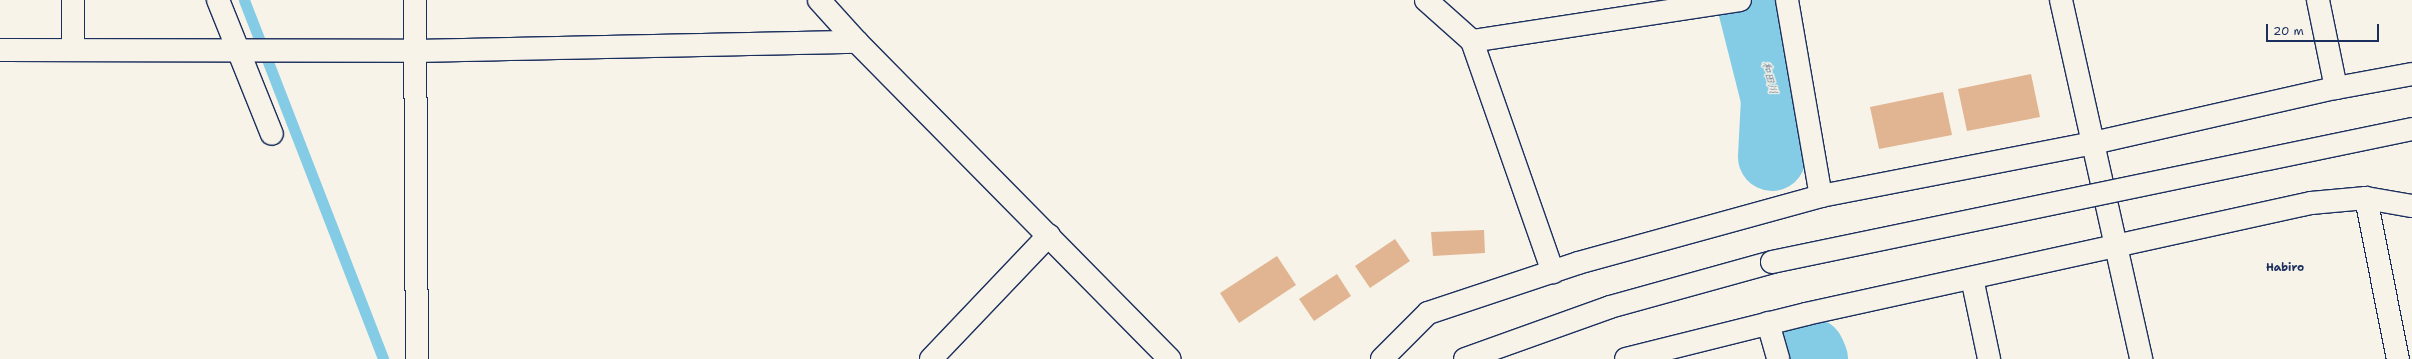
<!DOCTYPE html>
<html>
<head>
<meta charset="utf-8">
<style>
  body { margin:0 }
  #map { position:relative; width:2412px; height:359px; overflow:hidden; background:#f7f3e8; font-family:"Shantell Sans","Klee One",sans-serif }
  div>[style] { position:absolute }
  [style*='--x'] { left:calc(var(--x)*1px); top:calc(var(--y)*1px); width:calc(var(--w)*1px); rotate:calc(var(--a)*1deg) }
  .stream>* { height:11px; margin:-5.5px; padding:0 5.5px; transform-origin:5.5px; border-radius:5.5px; background:#84cce5 }
  .river>* { height:68px; margin:-34px; padding:0 34px; transform-origin:34px; border-radius:34px; background:#84cce5 }
  .building>* { inset:0; background:#e1b592 }
  .roads { filter:drop-shadow(1px 0 #1b2f5e) drop-shadow(-1px 0 #1b2f5e) drop-shadow(0 1px #1b2f5e) drop-shadow(0 -1px #1b2f5e) }
  .minor>* { height:22px; margin:-11px; padding:0 11px; transform-origin:11px; border-radius:11px; background:#f7f3e8 }
  .bridges { filter:drop-shadow(1px 0 #1b2f5e) drop-shadow(-1px 0 #1b2f5e) drop-shadow(0 1px #1b2f5e) drop-shadow(0 -1px #1b2f5e) }
  .minor-bridge>* { height:22px; margin:-11px; padding:0 11px; transform-origin:11px; border-radius:11px; background:#f7f3e8 }
  span { translate:-50% -50%; white-space:nowrap; text-align:center; line-height:1.15; -webkit-text-stroke:3px #f7f3e8; paint-order:stroke }
  .water-label { font-size:11px; color:#355680; font-style:italic }
  .neighbourhood-label { font-size:11px; color:#1b2f5e; font-weight:700 }
  .scale { position:absolute; left:2266px; top:24px; width:113px; height:18px; box-sizing:border-box; border:2px solid #1b2f5e; border-top:0; padding-left:5px; font-size:12px; line-height:14px; white-space:nowrap; color:#1b2f5e; -webkit-text-stroke:3px #f7f3e8; paint-order:stroke }
</style>
</head>
<body>
<div id="map">
  <div class="stream">
    <div style="--x:244;--y:0;--w:385;--a:68.8"></div>
  </div>
  <div class="river">
    <div style="--x:1750;--y:0;--w:102;--a:75.8"></div>
    <div style="--x:1775;--y:99;--w:58;--a:93"></div>
    <div style="--x:1811;--y:352;--w:8;--a:67"></div>
  </div>
  <div class="building">
    <div style="clip-path:polygon(2031px 74px,2040px 117px,1967px 131px,1958px 89px)"></div>
    <div style="clip-path:polygon(1943px 92px,1952px 135px,1879px 149px,1870px 107px)"></div>
    <div style="clip-path:polygon(1484px 230px,1485px 253px,1433px 256px,1431px 232px)"></div>
    <div style="clip-path:polygon(1395px 239px,1410px 261px,1370px 288px,1355px 266px)"></div>
    <div style="clip-path:polygon(1277px 256px,1296px 285px,1239px 323px,1220px 293px)"></div>
    <div style="clip-path:polygon(1337px 274px,1351px 296px,1314px 321px,1299px 299px)"></div>
  </div>
  <div class="roads">
    <div class="minor">
      <div style="--x:73;--y:0;--w:50;--a:90"></div>
      <div style="--x:218;--y:0;--w:144;--a:68.1"></div>
      <div style="--x:415;--y:0;--w:359;--a:89.7"></div>
      <div style="--x:819;--y:0;--w:57;--a:47.9"></div>
      <div style="--x:857;--y:42;--w:445;--a:45.4"></div>
      <div style="--x:1426;--y:0;--w:62;--a:41.7"></div>
      <div style="--x:1472;--y:41;--w:271;--a:-8.7"></div>
      <div style="--x:1787;--y:0;--w:199;--a:80.2"></div>
      <div style="--x:2061;--y:0;--w:368;--a:77.4"></div>
      <div style="--x:1472;--y:41;--w:245;--a:70.7"></div>
      <div style="--x:0;--y:50;--w:415;--a:0.1"></div>
      <div style="--x:415;--y:51;--w:442;--a:-1.2"></div>
      <div style="--x:2336;--y:88;--w:77;--a:-10.4"></div>
      <div style="--x:2366;--y:198;--w:164;--a:78.8"></div>
      <div style="--x:1972;--y:278;--w:83;--a:78.1"></div>
      <div style="--x:1768;--y:323;--w:37;--a:74"></div>
      <div style="--x:931;--y:359;--w:171;--a:-46.4"></div>
      <div style="--x:1382;--y:359;--w:65;--a:-45"></div>
      <div style="--x:1428;--y:313;--w:158;--a:-18.4"></div>
      <div style="--x:1578;--y:263;--w:252;--a:-15.4"></div>
      <div style="--x:1821;--y:196;--w:277;--a:-11"></div>
      <div style="--x:2093;--y:143;--w:249;--a:-12.8"></div>
      <div style="--x:2336;--y:88;--w:90;--a:-101.6"></div>
      <div style="--x:1465;--y:359;--w:154;--a:-19.7"></div>
      <div style="--x:1610;--y:307;--w:168;--a:-15.5"></div>
      <div style="--x:1626;--y:359;--w:186;--a:-14"></div>
      <div style="--x:1806;--y:314;--w:517;--a:-12.4"></div>
      <div style="--x:2311;--y:203;--w:55;--a:-5.2"></div>
      <div style="--x:2366;--y:198;--w:47;--a:9.9"></div>
    </div>
  </div>
  <div class="bridges">
    <div class="minor-bridge">
      <div style="--x:1772;--y:262;--w:654;--a:-11.74"></div>
    </div>
  </div>
  <div class="water-label">
    <span style="left:1769px;top:78px;rotate:76deg">和田川</span>
  </div>
  <div class="neighbourhood-label">
    <span style="left:2285px;top:268px">Habiro</span>
  </div>
  <div class="scale">20 m</div>
</div>
</body>
</html>
